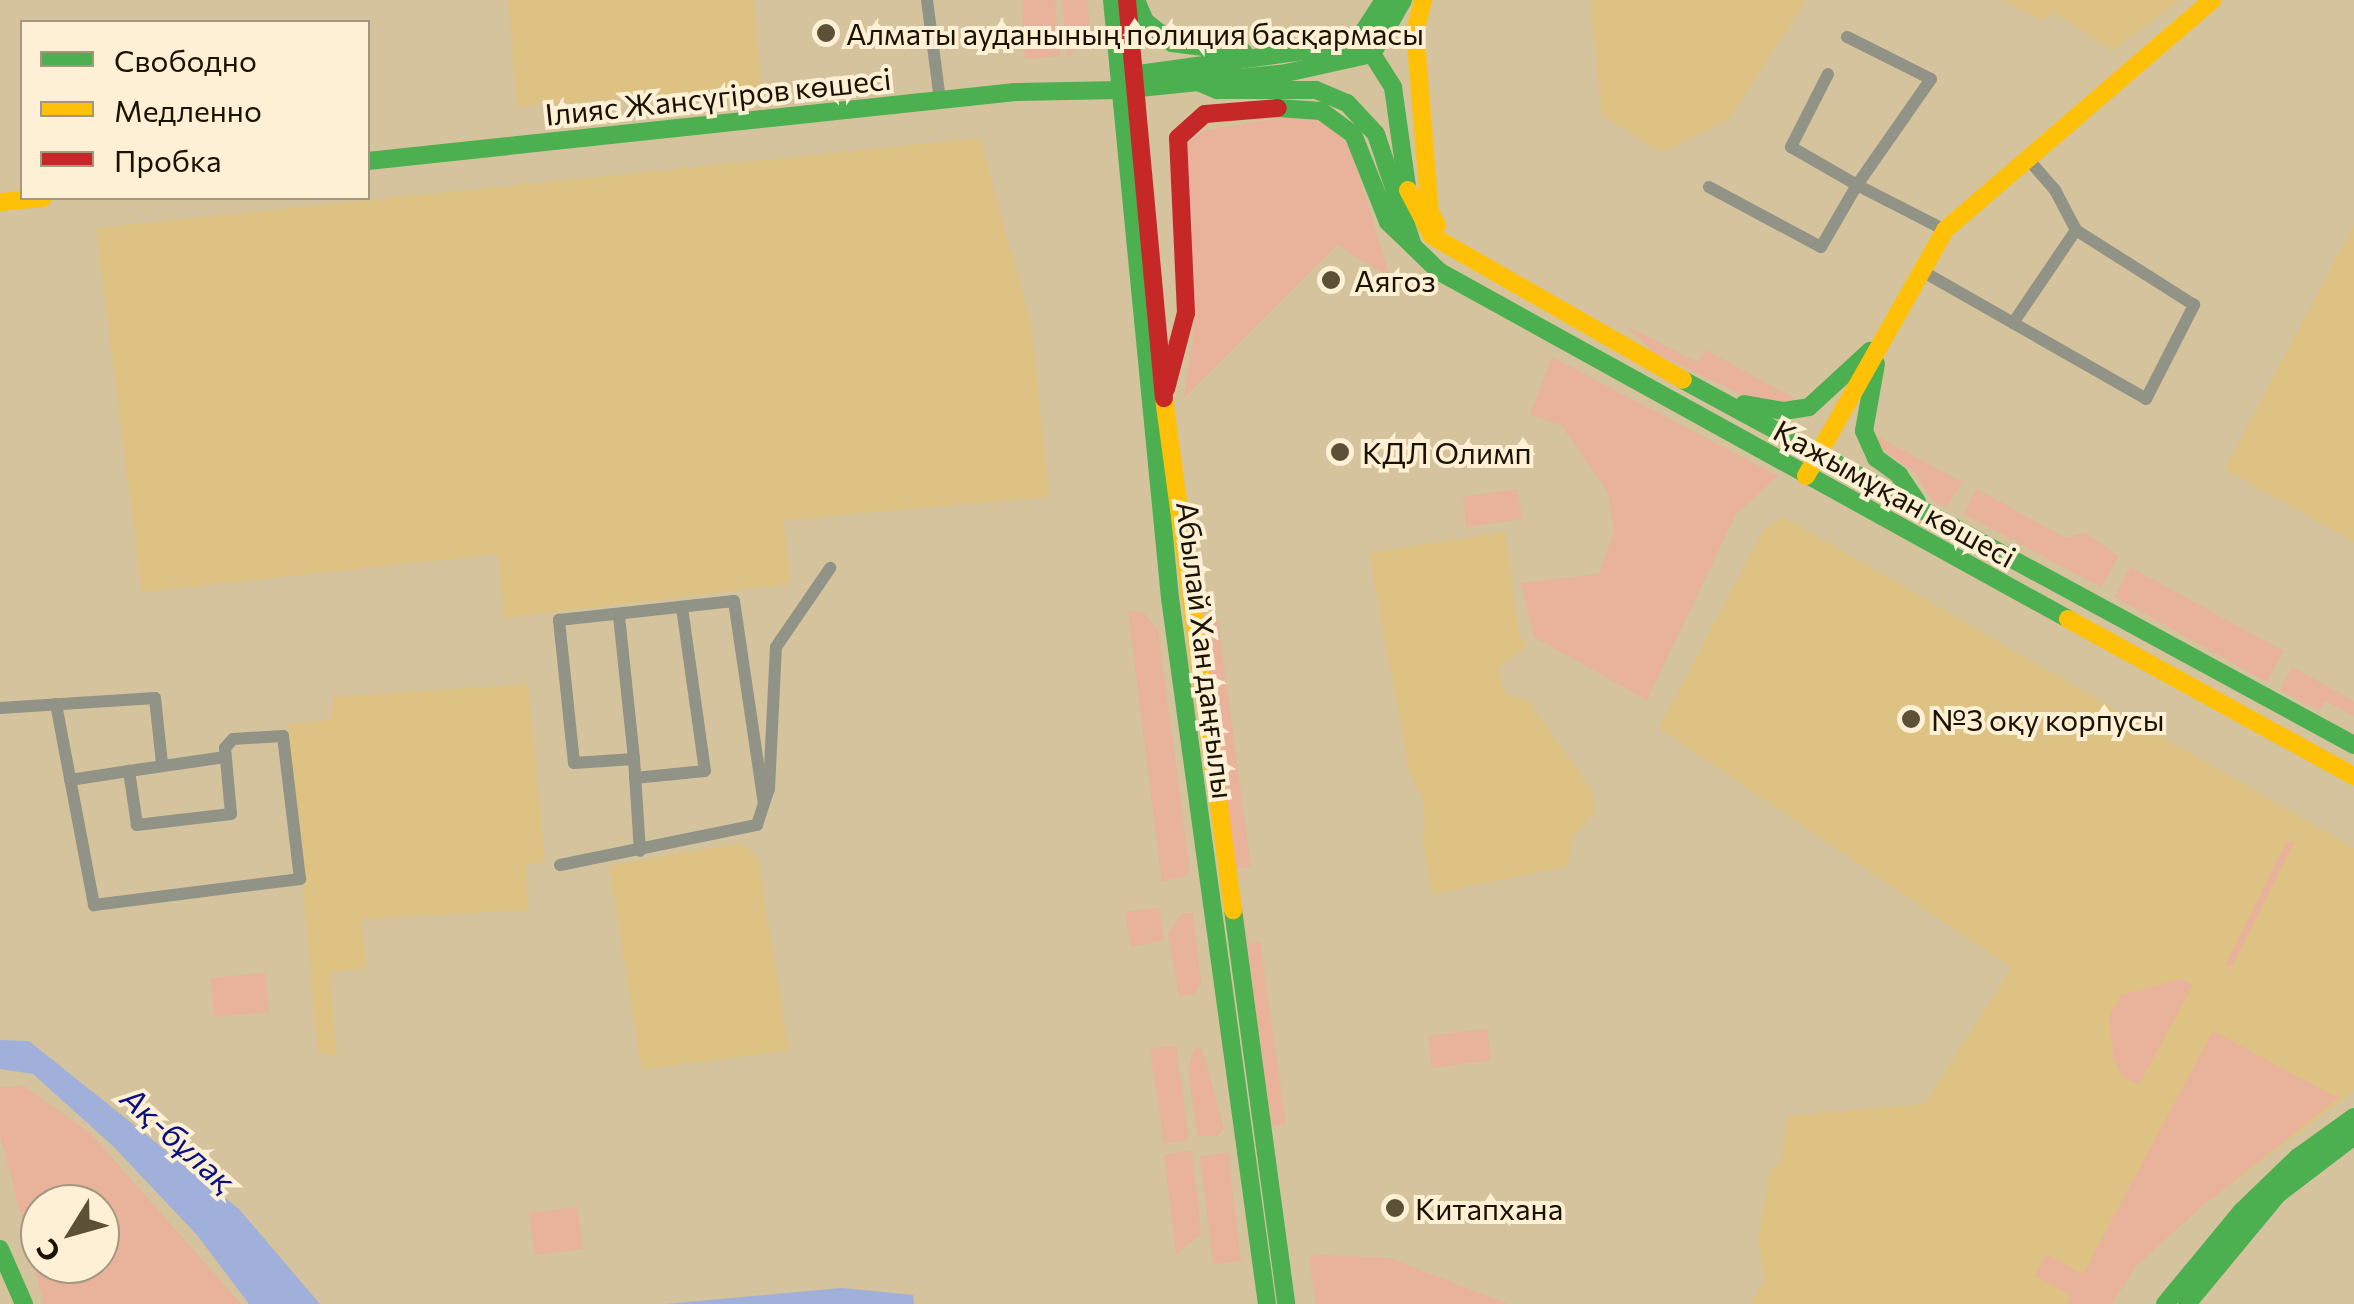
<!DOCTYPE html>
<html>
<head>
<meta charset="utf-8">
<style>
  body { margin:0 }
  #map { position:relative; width:2354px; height:1304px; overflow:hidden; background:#d4c39c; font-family:Commissioner,sans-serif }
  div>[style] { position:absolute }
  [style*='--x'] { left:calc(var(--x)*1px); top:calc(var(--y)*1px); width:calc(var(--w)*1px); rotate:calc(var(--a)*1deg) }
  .built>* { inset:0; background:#ddc283 }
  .green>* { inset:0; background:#e8b29b }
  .water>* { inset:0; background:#a0b0da }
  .street>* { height:12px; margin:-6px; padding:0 6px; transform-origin:6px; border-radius:6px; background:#919386 }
  .fast>* { height:18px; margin:-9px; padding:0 9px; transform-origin:9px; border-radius:9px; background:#4caf50 }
  .slow>* { height:18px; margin:-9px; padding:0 9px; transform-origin:9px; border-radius:9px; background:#ffc107 }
  .jam>* { height:18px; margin:-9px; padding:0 9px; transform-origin:9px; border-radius:9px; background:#c62828 }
  .dots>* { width:28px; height:28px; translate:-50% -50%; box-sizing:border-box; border:5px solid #fdf0d4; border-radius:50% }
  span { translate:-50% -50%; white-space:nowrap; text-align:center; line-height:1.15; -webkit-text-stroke:8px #fdf0d4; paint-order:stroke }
  .poi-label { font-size:30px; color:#1b1200 }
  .left { translate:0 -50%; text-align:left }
  .street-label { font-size:30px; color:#1b1200 }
  .water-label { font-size:32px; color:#0a1082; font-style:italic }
  .legend { position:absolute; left:20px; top:20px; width:350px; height:180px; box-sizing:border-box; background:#fdf0d4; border:2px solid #a3977f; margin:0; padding:12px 18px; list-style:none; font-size:30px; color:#1b1200 }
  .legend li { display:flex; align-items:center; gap:20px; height:50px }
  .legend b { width:50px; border:2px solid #a3977f }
  .north { position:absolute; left:20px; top:1184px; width:100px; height:100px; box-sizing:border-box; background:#fdf0d4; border:2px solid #a3977f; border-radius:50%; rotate:233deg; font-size:28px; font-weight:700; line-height:40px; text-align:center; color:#1b1200 }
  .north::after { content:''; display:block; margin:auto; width:35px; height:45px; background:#5c5037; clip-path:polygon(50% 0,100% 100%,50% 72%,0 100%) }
</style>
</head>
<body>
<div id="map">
  <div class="built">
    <div style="clip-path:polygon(508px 0,754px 0,761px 87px,517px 107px)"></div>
    <div style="clip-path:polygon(1590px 0,1806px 0,1730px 118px,1662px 153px,1602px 115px)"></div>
    <div style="clip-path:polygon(2002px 0,2180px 0,2112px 51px,2053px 11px,2044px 21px)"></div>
    <div style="clip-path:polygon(980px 138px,1032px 327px,1049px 497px,784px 520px,790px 584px,504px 618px,498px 554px,142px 592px,96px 228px)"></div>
    <div style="clip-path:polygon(2354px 225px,2354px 542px,2225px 469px)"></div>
    <div style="clip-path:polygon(1784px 517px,2354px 848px,2354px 1091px,2201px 1207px,2136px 1266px,2112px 1304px,1751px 1304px,1765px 1279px,1758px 1241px,1770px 1171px,1782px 1161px,1787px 1116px,1924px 1104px,2012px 968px,1659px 728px,1764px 529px)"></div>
    <div style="clip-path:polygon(1505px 532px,1519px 635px,1527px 646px,1498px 668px,1506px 695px,1527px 699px,1593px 792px,1595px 812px,1572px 837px,1568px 866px,1433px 894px,1423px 845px,1425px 804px,1410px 774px,1369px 553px)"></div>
    <div style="clip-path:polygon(528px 684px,545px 862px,526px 864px,529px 910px,361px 919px,367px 968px,329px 973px,337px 1057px,318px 1052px,288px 724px,330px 720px,334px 697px)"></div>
    <div style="clip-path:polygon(741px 843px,758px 858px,789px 1050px,642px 1070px,609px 866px)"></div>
  </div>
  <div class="green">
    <div style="clip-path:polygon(1022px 0,1055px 0,1060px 56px,1025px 59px)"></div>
    <div style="clip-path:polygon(1062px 0,1087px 0,1089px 17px,1089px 38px,1067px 58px)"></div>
    <div style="clip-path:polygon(1305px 114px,1333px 128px,1351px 149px,1390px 277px,1337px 245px,1184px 398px,1194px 332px,1188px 143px,1203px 131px)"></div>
    <div style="clip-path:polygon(1625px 325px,1697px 362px,1706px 350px,1799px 401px,1753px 400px,1655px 353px)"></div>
    <div style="clip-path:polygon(1552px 357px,1778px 476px,1736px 514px,1647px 700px,1534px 637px,1521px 583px,1599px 574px,1614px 532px,1608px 492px,1561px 425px,1530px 415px)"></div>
    <div style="clip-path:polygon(1873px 434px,1962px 482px,1946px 508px,1932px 500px,1915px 473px,1878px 446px)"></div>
    <div style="clip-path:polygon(1517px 489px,1523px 519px,1466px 527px,1463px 497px)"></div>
    <div style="clip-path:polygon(1977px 489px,2065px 538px,2085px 533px,2119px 556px,2101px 587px,1964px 514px)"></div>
    <div style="clip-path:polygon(2130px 567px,2283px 651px,2267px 682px,2115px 597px)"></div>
    <div style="clip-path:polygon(1128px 611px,1143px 612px,1158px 630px,1189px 865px,1188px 875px,1162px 882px)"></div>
    <div style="clip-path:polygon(1218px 621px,1251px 867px,1230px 869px,1204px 622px)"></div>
    <div style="clip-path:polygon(2292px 667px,2354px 701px,2354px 716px,2325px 701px,2319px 711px,2280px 690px)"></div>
    <div style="clip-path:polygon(2295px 841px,2232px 966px,2225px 966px,2286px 842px)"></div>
    <div style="clip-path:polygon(1242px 906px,1249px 944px,1260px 942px,1286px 1124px,1268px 1127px)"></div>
    <div style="clip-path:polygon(1159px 908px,1164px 940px,1131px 947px,1125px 912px)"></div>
    <div style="clip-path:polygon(1182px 913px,1193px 913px,1201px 983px,1194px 994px,1179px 997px,1168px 934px)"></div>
    <div style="clip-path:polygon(265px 973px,269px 1012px,214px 1017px,211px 978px)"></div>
    <div style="clip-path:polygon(2180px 979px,2193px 985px,2139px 1085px,2122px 1076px,2114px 1061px,2109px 1017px,2121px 995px)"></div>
    <div style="clip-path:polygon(1487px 1029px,1491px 1060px,1432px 1068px,1428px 1036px)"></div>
    <div style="clip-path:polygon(2213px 1031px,2338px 1098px,2201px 1207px,2136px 1266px,2112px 1304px,2067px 1304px,2071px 1295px,2035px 1276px,2046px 1254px,2083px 1274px)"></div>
    <div style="clip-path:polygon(1176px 1046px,1189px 1140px,1164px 1143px,1150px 1049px)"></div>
    <div style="clip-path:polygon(1202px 1048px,1224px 1129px,1217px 1136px,1198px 1136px,1188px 1070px,1194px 1049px)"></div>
    <div style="clip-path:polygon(evenodd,24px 1086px,90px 1133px,241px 1304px,44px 1304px,0 1134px,0 1087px,24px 1086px,40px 1204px,100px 1204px,100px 1264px,40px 1264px,40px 1204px)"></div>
    <div style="clip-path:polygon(1192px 1151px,1201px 1235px,1176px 1254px,1164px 1154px)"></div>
    <div style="clip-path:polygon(1228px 1153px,1241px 1261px,1213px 1264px,1200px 1156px)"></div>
    <div style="clip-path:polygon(577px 1207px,583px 1249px,535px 1255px,529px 1213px)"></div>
    <div style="clip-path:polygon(1318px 1255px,1389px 1258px,1508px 1304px,1316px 1304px,1309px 1258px)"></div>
  </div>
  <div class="water">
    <div style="clip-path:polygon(0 1040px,29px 1041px,239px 1209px,320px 1304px,249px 1304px,197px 1235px,113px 1146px,33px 1074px,0 1069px)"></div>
    <div style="clip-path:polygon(842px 1288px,913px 1295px,914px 1304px,666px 1304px)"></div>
  </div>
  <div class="street">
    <div style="--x:927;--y:0;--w:101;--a:82.6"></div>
    <div style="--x:1828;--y:74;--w:82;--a:116.9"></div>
    <div style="--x:1791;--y:147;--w:76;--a:29.9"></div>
    <div style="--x:1857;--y:185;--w:129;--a:-55.1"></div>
    <div style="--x:1931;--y:79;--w:94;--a:-153.4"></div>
    <div style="--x:1709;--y:187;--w:127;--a:28.2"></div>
    <div style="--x:1821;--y:247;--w:72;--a:-59.9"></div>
    <div style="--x:1857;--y:185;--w:99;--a:27.1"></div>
    <div style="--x:1922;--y:271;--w:258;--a:29.7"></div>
    <div style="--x:2146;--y:399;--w:106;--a:-62.9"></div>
    <div style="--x:2194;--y:305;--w:140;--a:-147.6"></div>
    <div style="--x:2076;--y:230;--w:45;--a:-117.7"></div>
    <div style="--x:2055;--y:190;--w:43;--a:-131.2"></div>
    <div style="--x:2013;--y:323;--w:112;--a:-55.9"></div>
    <div style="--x:619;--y:616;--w:144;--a:84"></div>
    <div style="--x:634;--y:759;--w:60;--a:176.2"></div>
    <div style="--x:574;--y:763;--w:144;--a:-96"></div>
    <div style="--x:559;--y:620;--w:176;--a:-6.2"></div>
    <div style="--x:734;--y:601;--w:204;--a:81.6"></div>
    <div style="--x:56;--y:704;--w:205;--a:79.3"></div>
    <div style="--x:94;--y:905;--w:208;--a:-7.2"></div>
    <div style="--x:300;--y:879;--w:144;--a:-96.8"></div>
    <div style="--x:283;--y:736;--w:50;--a:176.6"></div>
    <div style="--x:233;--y:739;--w:12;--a:132"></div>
    <div style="--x:225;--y:748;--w:66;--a:84.8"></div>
    <div style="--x:231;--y:814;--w:95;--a:173.3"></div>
    <div style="--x:137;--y:825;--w:55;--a:-98.4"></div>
    <div style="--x:129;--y:771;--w:97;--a:-8.3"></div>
    <div style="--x:0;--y:708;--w:155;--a:-3.7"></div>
    <div style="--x:155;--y:698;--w:66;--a:83.9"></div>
    <div style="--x:634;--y:759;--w:92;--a:86.3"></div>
    <div style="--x:635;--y:778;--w:70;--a:-5.7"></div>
    <div style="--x:705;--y:771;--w:165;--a:-98"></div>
    <div style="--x:70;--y:780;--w:60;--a:-8.7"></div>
    <div style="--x:560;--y:865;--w:201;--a:-11.5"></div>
    <div style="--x:757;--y:825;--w:38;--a:-72"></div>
    <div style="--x:769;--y:789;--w:142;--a:-87.2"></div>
    <div style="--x:776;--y:647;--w:96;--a:-55.6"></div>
  </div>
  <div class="fast">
    <div style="--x:1112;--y:0;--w:601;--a:84.46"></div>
    <div style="--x:1170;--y:598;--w:713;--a:82.18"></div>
    <div style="--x:1136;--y:0;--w:23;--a:67"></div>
    <div style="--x:1145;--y:21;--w:35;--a:39"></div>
    <div style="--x:1172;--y:43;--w:72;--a:7.2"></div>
    <div style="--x:1367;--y:46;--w:49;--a:57.6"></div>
    <div style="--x:1393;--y:87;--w:115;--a:82"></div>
    <div style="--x:1372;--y:54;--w:62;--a:-60.1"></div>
    <div style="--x:1124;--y:76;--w:212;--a:-7.9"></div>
    <div style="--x:1334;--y:47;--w:28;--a:-21"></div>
    <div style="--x:1360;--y:37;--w:44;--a:-57"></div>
    <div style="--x:1198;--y:82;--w:21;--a:23"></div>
    <div style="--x:1217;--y:90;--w:99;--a:0"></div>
    <div style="--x:1316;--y:90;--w:34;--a:23"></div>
    <div style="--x:1347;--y:103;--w:42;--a:46.9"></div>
    <div style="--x:1376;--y:134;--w:118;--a:71.7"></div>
    <div style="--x:1278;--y:108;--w:43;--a:4"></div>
    <div style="--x:1321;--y:111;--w:39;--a:36"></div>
    <div style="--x:1353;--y:134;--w:95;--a:68.3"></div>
    <div style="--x:1388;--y:222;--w:72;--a:43.9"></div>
    <div style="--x:1440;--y:272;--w:717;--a:28.92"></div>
    <div style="--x:368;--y:161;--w:651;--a:-6.09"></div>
    <div style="--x:1015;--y:92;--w:105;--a:-1.1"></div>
    <div style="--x:1120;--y:90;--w:167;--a:-5.8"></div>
    <div style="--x:1286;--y:73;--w:88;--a:-12.5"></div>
    <div style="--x:1876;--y:364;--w:68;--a:100.2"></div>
    <div style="--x:1864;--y:431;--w:30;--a:66"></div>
    <div style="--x:1876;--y:458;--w:29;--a:36"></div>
    <div style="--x:1899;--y:475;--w:32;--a:56"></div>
    <div style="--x:1683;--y:380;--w:764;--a:28.54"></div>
    <div style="--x:1744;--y:404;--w:41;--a:9.9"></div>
    <div style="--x:1784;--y:411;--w:25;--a:-9"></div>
    <div style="--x:1809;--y:407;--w:83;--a:-42.6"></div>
    <div style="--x:1233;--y:910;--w:398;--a:82.3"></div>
    <div style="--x:0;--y:1249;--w:60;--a:66.4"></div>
    <div style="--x:2165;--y:1304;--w:121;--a:-50.4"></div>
    <div style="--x:2242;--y:1211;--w:78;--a:-44"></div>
    <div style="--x:2298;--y:1157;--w:69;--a:-35.5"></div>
    <div style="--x:2187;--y:1304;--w:143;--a:-50.4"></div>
    <div style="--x:2278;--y:1194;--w:96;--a:-37.3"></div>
  </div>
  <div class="slow">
    <div style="--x:1423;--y:0;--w:32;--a:104"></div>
    <div style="--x:1415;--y:31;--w:182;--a:85.3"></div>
    <div style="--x:1430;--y:212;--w:15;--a:62"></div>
    <div style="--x:1408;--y:190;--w:52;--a:62.4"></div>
    <div style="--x:1432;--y:236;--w:289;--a:29.8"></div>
    <div style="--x:0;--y:202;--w:43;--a:-5.3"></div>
    <div style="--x:1164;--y:398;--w:517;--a:82.32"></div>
    <div style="--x:1806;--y:476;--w:283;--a:-60.5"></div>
    <div style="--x:1945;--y:230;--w:352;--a:-40.7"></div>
    <div style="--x:2068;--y:619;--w:326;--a:28.8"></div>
  </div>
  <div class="jam">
    <div style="--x:1127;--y:0;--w:400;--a:84.7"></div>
    <div style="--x:1166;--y:389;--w:79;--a:-75.3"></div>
    <div style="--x:1186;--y:313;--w:175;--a:-92.6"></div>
    <div style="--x:1178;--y:138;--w:36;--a:-42"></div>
    <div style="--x:1205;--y:114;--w:73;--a:-4.7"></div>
  </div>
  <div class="dots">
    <div style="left:826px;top:33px;background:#5c5037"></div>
    <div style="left:1331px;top:280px;background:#5c5037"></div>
    <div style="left:1340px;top:452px;background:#5c5037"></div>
    <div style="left:1911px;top:719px;background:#5c5037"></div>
    <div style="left:1395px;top:1208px;background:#5c5037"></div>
  </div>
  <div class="poi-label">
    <span class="left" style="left:846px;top:33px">Алматы ауданының полиция басқармасы</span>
    <span class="left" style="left:1354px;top:280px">Аягоз</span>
    <span class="left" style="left:1362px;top:452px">КДЛ Олимп</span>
    <span class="left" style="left:1931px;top:719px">№3 оқу корпусы</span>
    <span class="left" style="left:1415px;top:1208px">Китапхана</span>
  </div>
  <div class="street-label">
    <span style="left:718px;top:96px;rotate:-6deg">Ілияс Жансүгіров көшесі</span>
    <span style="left:1895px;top:493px;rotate:29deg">Қажымұқан көшесі</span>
    <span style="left:1206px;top:650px;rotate:83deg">Абылай Хан даңғылы</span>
  </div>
  <div class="water-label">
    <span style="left:179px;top:1139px;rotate:42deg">Ақ-бұлақ</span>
  </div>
  <ul class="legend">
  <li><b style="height:12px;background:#4caf50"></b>Свободно</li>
  <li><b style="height:12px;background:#ffc107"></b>Медленно</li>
  <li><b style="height:12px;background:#c62828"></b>Пробка</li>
  </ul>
  <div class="north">С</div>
</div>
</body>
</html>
